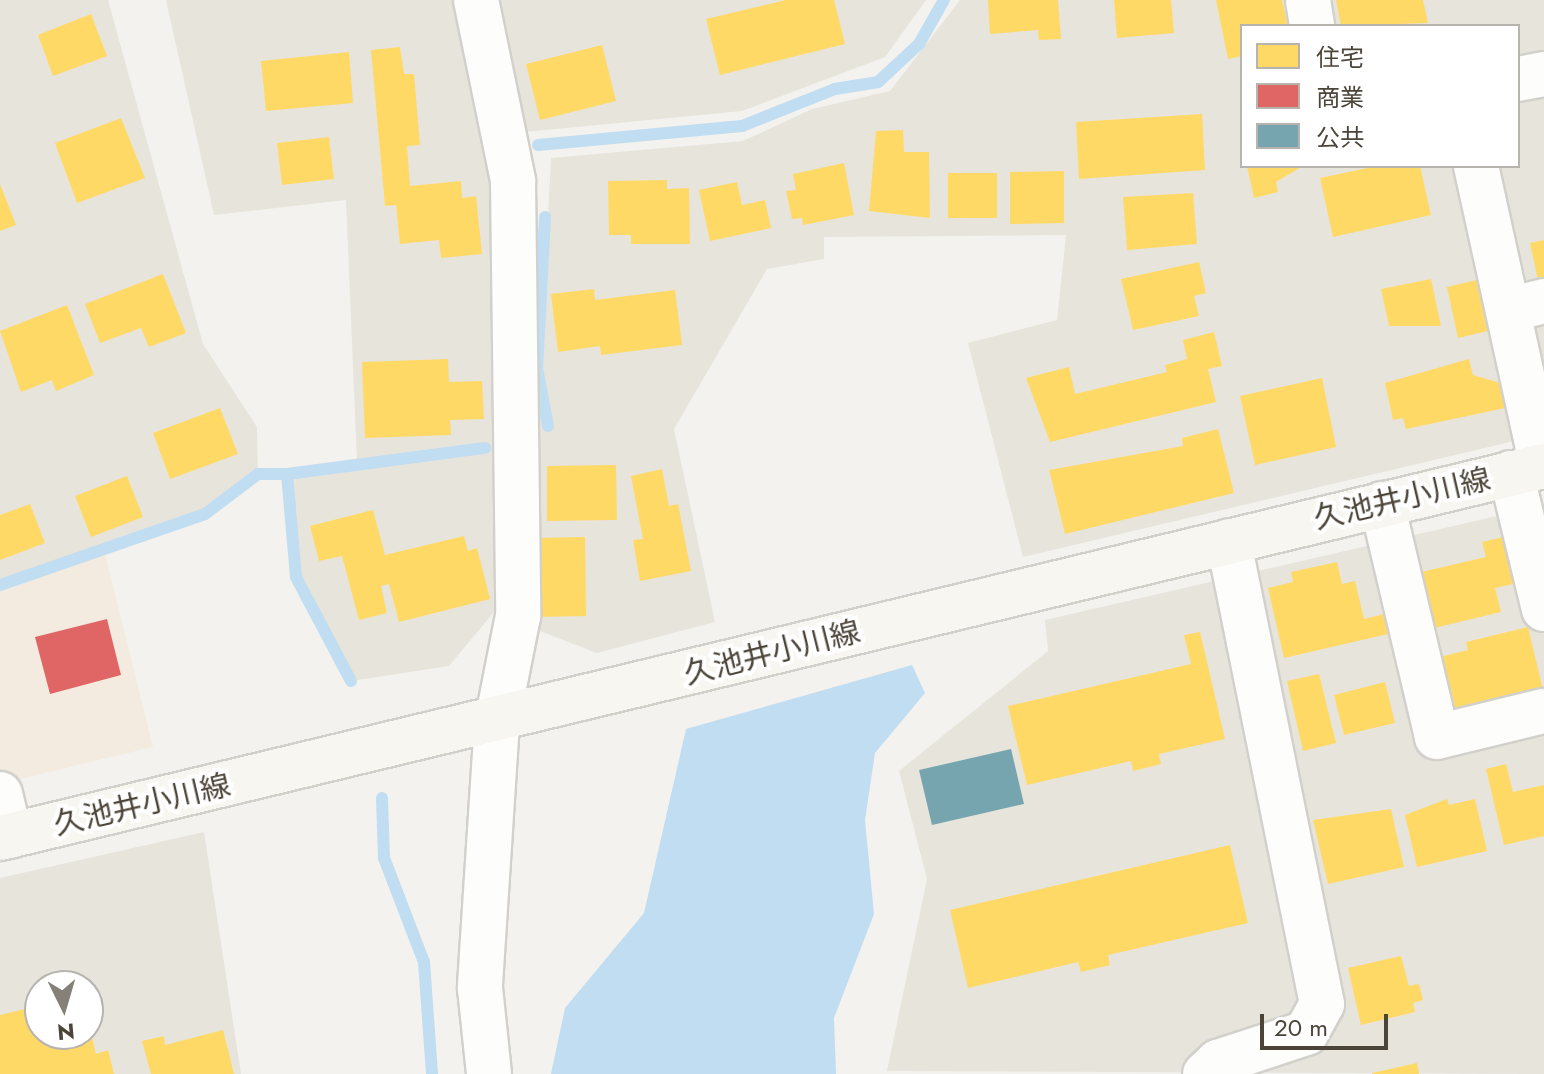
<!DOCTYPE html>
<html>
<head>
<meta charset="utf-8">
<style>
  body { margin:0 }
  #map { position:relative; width:1544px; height:1074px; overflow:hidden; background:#f4f2ee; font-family:Jost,"Noto Sans JP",sans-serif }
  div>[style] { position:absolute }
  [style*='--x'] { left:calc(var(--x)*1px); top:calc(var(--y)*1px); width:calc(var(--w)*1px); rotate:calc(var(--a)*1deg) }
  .residential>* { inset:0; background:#e7e4dc }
  .commercial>* { inset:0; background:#f3ebdf }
  .water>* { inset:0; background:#c0ddf1 }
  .homes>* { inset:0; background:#ffd966 }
  .shops>* { inset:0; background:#e06666 }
  .public>* { inset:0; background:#76a5af }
  .stream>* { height:12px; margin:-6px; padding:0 6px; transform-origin:6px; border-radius:6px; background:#c0ddf1 }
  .roads { filter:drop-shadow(2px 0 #d2d0cb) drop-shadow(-2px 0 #d2d0cb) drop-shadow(0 2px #d2d0cb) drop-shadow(0 -2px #d2d0cb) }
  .street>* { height:44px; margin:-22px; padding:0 22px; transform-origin:22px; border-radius:22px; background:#fdfdfc }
  .secondary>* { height:44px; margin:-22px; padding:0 22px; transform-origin:22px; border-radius:22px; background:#f7f6f1 }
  span { translate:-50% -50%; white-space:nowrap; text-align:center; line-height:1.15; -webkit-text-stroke:8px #fff; paint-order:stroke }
  .street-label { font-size:30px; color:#4b4439 }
  .legend { position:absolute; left:1240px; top:24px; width:280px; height:144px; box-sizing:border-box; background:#fff; border:2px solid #b7b4b0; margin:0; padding:10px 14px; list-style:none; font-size:24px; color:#4b4439 }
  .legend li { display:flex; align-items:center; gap:16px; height:40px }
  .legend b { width:40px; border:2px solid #b7b4b0 }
  .north { position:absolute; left:24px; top:970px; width:80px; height:80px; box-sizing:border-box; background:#fff; border:2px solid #b7b4b0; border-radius:50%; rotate:175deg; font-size:22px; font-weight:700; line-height:32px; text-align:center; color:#4b4439 }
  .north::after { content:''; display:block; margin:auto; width:28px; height:36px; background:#868178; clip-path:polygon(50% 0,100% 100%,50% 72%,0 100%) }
  .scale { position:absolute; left:1260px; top:1014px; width:128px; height:36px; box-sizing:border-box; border:4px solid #4b4439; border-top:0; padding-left:10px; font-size:24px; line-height:28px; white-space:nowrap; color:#4b4439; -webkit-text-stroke:6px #fff; paint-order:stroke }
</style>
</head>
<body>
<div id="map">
  <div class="residential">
    <div style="clip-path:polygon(0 0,108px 0,203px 344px,257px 427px,258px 474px,205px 514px,0 585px)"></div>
    <div style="clip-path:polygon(166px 0,460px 0,497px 189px,494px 612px,449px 666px,351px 681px,296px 577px,287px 474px,357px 463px,346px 200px,214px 215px)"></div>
    <div style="clip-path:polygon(493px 0,926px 0,885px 57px,742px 111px,525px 132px)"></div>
    <div style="clip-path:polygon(evenodd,960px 0,1544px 0,1544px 434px,1023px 557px,968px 343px,1057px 320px,1066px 235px,824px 237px,824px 259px,767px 269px,674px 429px,715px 622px,597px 653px,527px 626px,551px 158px,743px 141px,812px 109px,890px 91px,960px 0,1242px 26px,1518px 26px,1518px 166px,1242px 166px,1242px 26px)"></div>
    <div style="clip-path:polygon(1544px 505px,1544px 1074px,887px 1071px,927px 879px,899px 771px,1048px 651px,1045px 620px)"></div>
    <div style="clip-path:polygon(evenodd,204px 832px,241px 1074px,0 1074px,0 878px,204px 832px,40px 986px,88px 986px,88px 1034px,40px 1034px,40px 986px)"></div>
  </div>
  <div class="commercial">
    <div style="clip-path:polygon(104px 549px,153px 747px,0 784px,0 585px)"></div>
  </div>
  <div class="water">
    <div style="clip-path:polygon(912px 665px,925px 693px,875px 753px,865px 820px,874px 914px,834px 1018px,836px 1074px,551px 1074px,565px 1008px,644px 913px,686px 729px)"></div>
  </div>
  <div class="homes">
    <div style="clip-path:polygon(786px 0,834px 0,845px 44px,720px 75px,706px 19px)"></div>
    <div style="clip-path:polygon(988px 0,1058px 0,1061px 39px,1039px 40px,1038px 30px,990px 34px)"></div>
    <div style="clip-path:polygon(1114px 0,1171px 0,1174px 33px,1117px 38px)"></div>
    <div style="clip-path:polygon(1216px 0,1282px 0,1288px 26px,1242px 26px,1242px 56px,1228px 59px)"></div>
    <div style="clip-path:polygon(1336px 0,1423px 0,1428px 23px,1341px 26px)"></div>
    <div style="clip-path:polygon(91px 14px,107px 56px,53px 76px,38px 35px)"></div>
    <div style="clip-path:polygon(602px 45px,616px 101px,540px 120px,526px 64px)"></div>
    <div style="clip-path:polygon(400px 47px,404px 74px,414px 74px,420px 145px,407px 146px,410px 186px,461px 181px,462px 198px,476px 196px,482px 254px,441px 258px,439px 240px,400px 244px,396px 205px,385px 206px,371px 50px)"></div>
    <div style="clip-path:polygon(349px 52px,353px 103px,266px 111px,261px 61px)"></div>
    <div style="clip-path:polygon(1202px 114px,1205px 170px,1079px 179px,1076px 122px)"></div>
    <div style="clip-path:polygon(121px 118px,145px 178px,77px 203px,55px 143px)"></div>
    <div style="clip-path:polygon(903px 130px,904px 152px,929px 152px,930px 218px,869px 211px,876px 131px)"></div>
    <div style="clip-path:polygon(329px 137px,334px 179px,282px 185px,277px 143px)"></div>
    <div style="clip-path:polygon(844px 163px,854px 215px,803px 225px,802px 218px,792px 219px,786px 191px,796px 190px,793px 174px)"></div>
    <div style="clip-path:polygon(1247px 166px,1300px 166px,1301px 167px,1276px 182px,1278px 192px,1254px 198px)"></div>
    <div style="clip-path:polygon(1377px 166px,1420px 166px,1431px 215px,1333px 237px,1320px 178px)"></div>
    <div style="clip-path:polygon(1064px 171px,1064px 223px,1010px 224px,1010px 172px)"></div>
    <div style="clip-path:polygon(948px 173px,997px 173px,997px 218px,948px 218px)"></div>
    <div style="clip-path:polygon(667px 180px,667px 189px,689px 188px,690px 244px,631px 244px,631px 235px,609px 235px,608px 181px)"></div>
    <div style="clip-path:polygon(737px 182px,742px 205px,765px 200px,771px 228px,710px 241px,699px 190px)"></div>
    <div style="clip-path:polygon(0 184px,16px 225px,0 231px)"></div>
    <div style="clip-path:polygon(1193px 193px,1197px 244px,1127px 250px,1123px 197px)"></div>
    <div style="clip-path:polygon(1544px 240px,1544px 279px,1538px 280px,1530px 243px)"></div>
    <div style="clip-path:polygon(1199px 262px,1206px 293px,1194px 296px,1199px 316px,1133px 330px,1121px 279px)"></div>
    <div style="clip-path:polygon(163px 274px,186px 333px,149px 347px,141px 328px,100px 343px,85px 304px)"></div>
    <div style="clip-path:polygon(1431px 279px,1441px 326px,1389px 326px,1381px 289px)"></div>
    <div style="clip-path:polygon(1477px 280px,1488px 331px,1458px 338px,1447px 287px)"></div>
    <div style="clip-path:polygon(594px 289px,595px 300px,675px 290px,682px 345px,601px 355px,600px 346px,558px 352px,551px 294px)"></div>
    <div style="clip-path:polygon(67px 305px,94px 375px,56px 391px,52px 380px,21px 392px,0 331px)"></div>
    <div style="clip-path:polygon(1214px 332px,1222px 366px,1208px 369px,1216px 402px,1050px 442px,1026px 378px,1069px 367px,1075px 394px,1167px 372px,1165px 365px,1187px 359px,1183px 340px)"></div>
    <div style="clip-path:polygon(448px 359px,449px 382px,482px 381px,484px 419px,450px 420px,451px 435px,365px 438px,362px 362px)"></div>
    <div style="clip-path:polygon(1469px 359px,1473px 375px,1500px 383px,1505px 408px,1406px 429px,1403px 418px,1393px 420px,1385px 383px)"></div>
    <div style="clip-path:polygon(1322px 378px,1336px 447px,1255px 465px,1240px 396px)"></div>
    <div style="clip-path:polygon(220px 408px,238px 454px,170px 479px,153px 433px)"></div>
    <div style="clip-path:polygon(1218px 429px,1234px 493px,1065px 534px,1049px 470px,1183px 446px,1182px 438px)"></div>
    <div style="clip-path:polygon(616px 465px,617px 520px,547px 521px,547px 466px)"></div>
    <div style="clip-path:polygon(662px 469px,669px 506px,678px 504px,691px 571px,640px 581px,633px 540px,643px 539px,631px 476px)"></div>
    <div style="clip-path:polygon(127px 476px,143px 517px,91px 537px,75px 496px)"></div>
    <div style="clip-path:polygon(30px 504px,45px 543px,0 560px,0 515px)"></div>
    <div style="clip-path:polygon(373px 510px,385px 555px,464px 536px,468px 551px,477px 548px,490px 599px,399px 622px,389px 584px,381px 586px,387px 613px,359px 620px,342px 556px,319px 561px,310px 526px)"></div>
    <div style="clip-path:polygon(1512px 535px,1522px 582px,1495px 588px,1501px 612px,1430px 629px,1417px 573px,1486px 557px,1482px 542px)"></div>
    <div style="clip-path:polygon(585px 537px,586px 616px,537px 617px,536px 538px)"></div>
    <div style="clip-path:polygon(1337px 562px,1342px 584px,1355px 581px,1364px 619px,1384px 614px,1388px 634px,1284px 658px,1268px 588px,1293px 582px,1291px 572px)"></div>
    <div style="clip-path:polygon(1528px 627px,1543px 690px,1453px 711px,1440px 657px,1468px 650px,1466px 642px)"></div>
    <div style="clip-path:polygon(1200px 632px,1225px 739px,1159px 754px,1161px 764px,1133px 771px,1131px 761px,1027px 785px,1008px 706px,1191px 664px,1184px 635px)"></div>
    <div style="clip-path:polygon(1319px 674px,1336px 743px,1303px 751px,1287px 681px)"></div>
    <div style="clip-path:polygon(1385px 682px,1395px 723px,1344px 735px,1334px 695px)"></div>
    <div style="clip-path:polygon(1506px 764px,1513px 792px,1544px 785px,1544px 836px,1504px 845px,1486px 769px)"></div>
    <div style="clip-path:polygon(1447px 799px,1449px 805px,1475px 799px,1487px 851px,1417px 867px,1405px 815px)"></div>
    <div style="clip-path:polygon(1391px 809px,1404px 867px,1328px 884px,1313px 820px)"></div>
    <div style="clip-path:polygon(1230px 845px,1248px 923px,1108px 955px,1110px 965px,1081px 972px,1078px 962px,968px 988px,950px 910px)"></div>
    <div style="clip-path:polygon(1401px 956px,1409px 986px,1419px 984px,1423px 1000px,1413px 1003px,1415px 1012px,1361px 1025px,1348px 968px)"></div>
    <div style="clip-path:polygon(25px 1009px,30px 1025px,40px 1022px,40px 1034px,88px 1034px,89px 1025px,96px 1054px,108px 1050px,114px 1074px,0 1074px,0 1015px)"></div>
    <div style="clip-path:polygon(223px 1030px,234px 1074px,151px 1074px,142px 1041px,164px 1036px,165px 1045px)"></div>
    <div style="clip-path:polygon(1417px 1063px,1419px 1074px,1372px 1074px,1372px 1073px)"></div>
  </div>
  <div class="shops">
    <div style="clip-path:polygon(107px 619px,121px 675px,50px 694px,35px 637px)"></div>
  </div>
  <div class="public">
    <div style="clip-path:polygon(1011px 749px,1024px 804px,932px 825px,919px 770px)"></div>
  </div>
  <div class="stream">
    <div style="--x:538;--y:145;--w:205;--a:-5.3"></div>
    <div style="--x:742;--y:126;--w:100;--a:-21.7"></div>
    <div style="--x:835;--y:89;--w:44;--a:-9.2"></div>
    <div style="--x:878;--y:82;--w:56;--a:-42.8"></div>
    <div style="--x:919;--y:44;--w:51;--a:-60.4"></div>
    <div style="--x:545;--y:217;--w:151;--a:93"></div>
    <div style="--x:537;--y:368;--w:59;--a:79.3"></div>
    <div style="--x:0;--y:585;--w:217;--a:-19.1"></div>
    <div style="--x:205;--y:514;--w:66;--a:-37"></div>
    <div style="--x:258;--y:474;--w:29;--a:0"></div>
    <div style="--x:351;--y:681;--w:118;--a:-117.9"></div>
    <div style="--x:296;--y:577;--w:103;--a:-95"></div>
    <div style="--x:287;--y:474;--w:200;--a:-7.5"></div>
    <div style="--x:382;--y:798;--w:60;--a:88.1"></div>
    <div style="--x:384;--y:858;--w:111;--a:69"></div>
    <div style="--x:424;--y:962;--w:112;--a:85.9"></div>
  </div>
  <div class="roads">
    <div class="street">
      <div style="--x:476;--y:0;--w:185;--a:78.4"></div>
      <div style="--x:513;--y:181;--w:435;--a:89.3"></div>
      <div style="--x:518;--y:616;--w:108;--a:101.2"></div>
      <div style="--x:497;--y:722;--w:267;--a:93.7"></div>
      <div style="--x:480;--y:988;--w:86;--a:84"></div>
      <div style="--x:1308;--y:0;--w:26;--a:81"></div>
      <div style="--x:1518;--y:79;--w:26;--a:-11"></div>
      <div style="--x:1476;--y:166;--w:307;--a:77.6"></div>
      <div style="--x:1508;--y:310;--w:37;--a:-14"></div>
      <div style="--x:1511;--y:473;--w:140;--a:76.4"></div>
      <div style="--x:1382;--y:504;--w:239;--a:76.7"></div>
      <div style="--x:1437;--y:737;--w:110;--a:-13.7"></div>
      <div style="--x:0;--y:794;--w:43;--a:76.6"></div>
      <div style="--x:1205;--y:1074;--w:18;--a:-43"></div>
      <div style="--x:1218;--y:1062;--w:93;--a:-18.2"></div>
      <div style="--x:1306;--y:1033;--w:33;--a:-61"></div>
      <div style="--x:1322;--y:1004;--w:472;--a:-101.4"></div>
    </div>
    <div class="secondary">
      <div style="--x:0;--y:838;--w:1588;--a:-13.55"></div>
    </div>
  </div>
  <div class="street-label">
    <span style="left:1402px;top:499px;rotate:-13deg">久池井小川線</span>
    <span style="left:772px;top:653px;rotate:-14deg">久池井小川線</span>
    <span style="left:142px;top:805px;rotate:-13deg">久池井小川線</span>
  </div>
  <ul class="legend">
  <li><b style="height:22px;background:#ffd966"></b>住宅</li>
  <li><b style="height:22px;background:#e06666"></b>商業</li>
  <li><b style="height:22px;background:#76a5af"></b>公共</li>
  </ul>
  <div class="north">N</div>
  <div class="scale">20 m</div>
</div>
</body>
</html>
